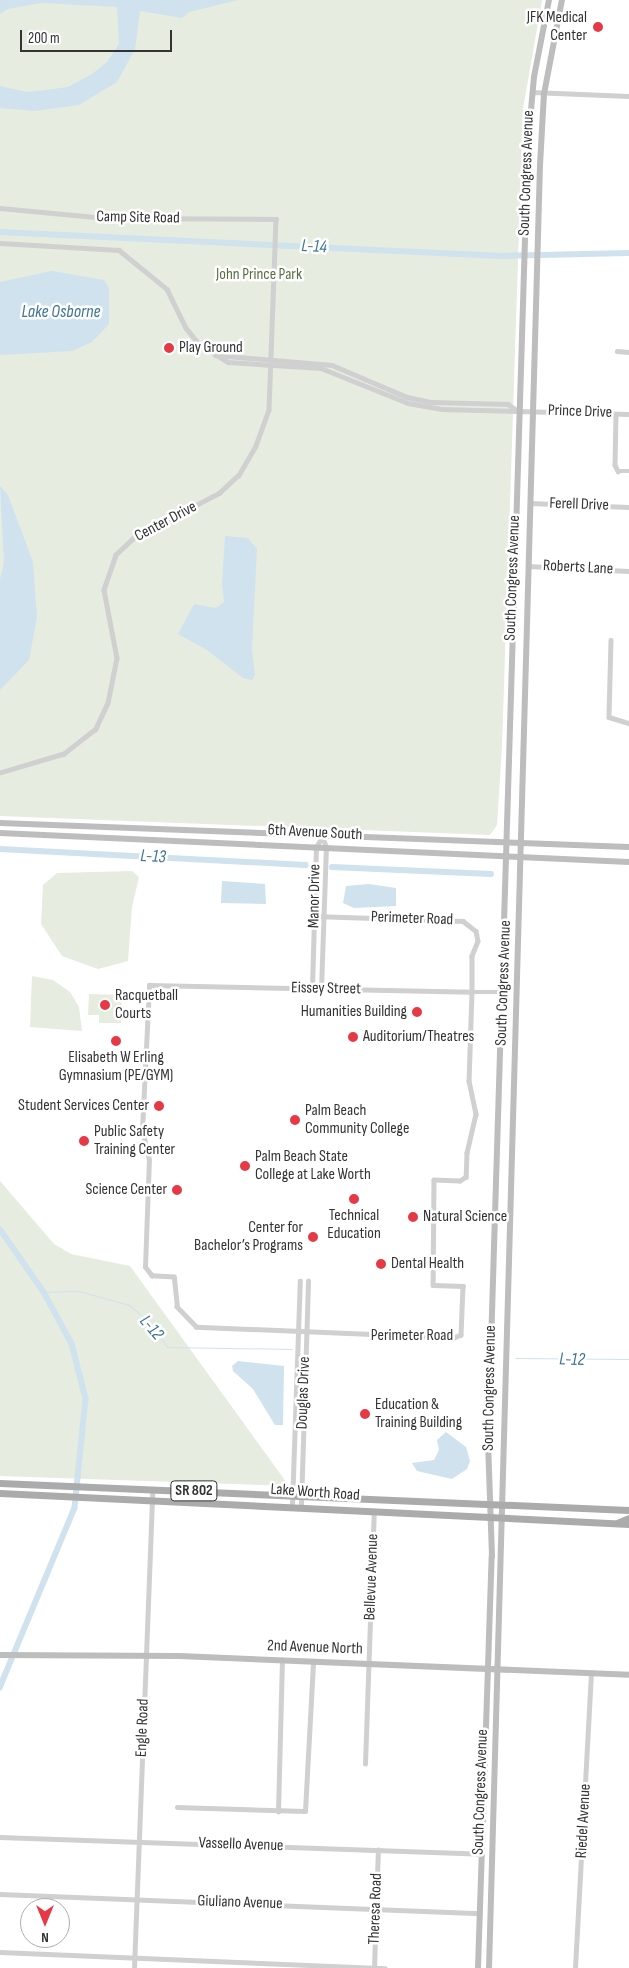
<!DOCTYPE html>
<html>
<head>
<meta charset="utf-8">
<style>
  body { margin:0 }
  #map { position:relative; width:629px; height:1968px; overflow:hidden; background:#fff; font-family:"Sofia Sans Condensed",sans-serif }
  div>[style] { position:absolute }
  [style*='--x'] { left:calc(var(--x)*1px); top:calc(var(--y)*1px); width:calc(var(--w)*1px); rotate:calc(var(--a)*1deg) }
  .green>* { inset:0; background:#e6ecdf }
  .water>* { inset:0; background:#cfe2ee }
  .stream>* { height:1px; margin:-0.5px; padding:0 0.5px; transform-origin:0.5px; border-radius:0.5px; background:#cfe2ee }
  .canal>* { height:5.5px; margin:-2.75px; padding:0 2.75px; transform-origin:2.75px; border-radius:2.75px; background:#cfe2ee }
  .street>* { height:4.5px; margin:-2.25px; padding:0 2.25px; transform-origin:2.25px; border-radius:2.25px; background:#d0d0d0 }
  .secondary>* { height:6px; margin:-3px; padding:0 3px; transform-origin:3px; border-radius:3px; background:#bdbdbd }
  .primary>* { height:7px; margin:-3.5px; padding:0 3.5px; transform-origin:3.5px; border-radius:3.5px; background:#ababab }
  .dots>* { width:14px; height:14px; translate:-50% -50%; box-sizing:border-box; border:2px solid #fff; border-radius:50% }
  span { translate:-50% -50%; white-space:nowrap; text-align:center; line-height:1.15; -webkit-text-stroke:5px #fff; paint-order:stroke }
  .shield-label span { padding:1px 4px; background:#fff; border:1px solid; border-radius:4px; -webkit-text-stroke-width:0 }
  .shield-label { font-size:15px; color:#333; font-weight:700 }
  .poi-label { font-size:16px; color:#333 }
  .right { translate:-100% -50%; text-align:right }
  .left { translate:0 -50%; text-align:left }
  .street-label { font-size:16px; color:#333 }
  .park-label { font-size:16px; color:#56703f }
  .water-label { font-size:18px; color:#3f7597; font-style:italic }
  .north { position:absolute; left:20px; top:1898px; width:50px; height:50px; box-sizing:border-box; background:#fff; border:1px solid #adadad; border-radius:50%; rotate:180deg; font-size:14px; font-weight:700; line-height:20px; text-align:center; color:#333 }
  .north::after { content:''; display:block; margin:auto; width:18px; height:22px; background:#e63946; clip-path:polygon(50% 0,100% 100%,50% 72%,0 100%) }
  .scale { position:absolute; left:20px; top:30px; width:152px; height:22px; box-sizing:border-box; border:2px solid #333; border-top:0; padding-left:6px; font-size:15px; line-height:18px; white-space:nowrap; color:#333; -webkit-text-stroke:4px #fff; paint-order:stroke }
</style>
</head>
<body>
<div id="map">
  <div class="green">
    <div style="clip-path:polygon(0 0,542px 0,523px 109px,502px 746px,497px 825px,490px 835px,0 816px)"></div>
    <div style="clip-path:polygon(132px 871px,139px 877px,132px 907px,128px 961px,98px 969px,62px 956px,41px 924px,43px 885px,57px 873px)"></div>
    <div style="clip-path:polygon(32px 976px,53px 980px,70px 992px,79px 1007px,82px 1031px,30px 1027px)"></div>
    <div style="clip-path:polygon(89px 994px,122px 995px,121px 1023px,99px 1023px,99px 1015px,88px 1015px)"></div>
    <div style="clip-path:polygon(0 1181px,54px 1244px,71px 1254px,130px 1266px,289px 1486px,0 1476px)"></div>
  </div>
  <div class="water">
    <div style="clip-path:polygon(0 0,238px 0,189px 12px,182px 18px,140px 11px,135px 49px,117px 82px,79px 105px,35px 111px,0 108px,0 86px,27px 92px,46px 90px,68px 87px,92px 74px,107px 62px,119px 44px,117px 7px,41px 3px,8px 9px,0 14px)"></div>
    <div style="clip-path:polygon(52px 271px,104px 280px,109px 288px,109px 324px,92px 342px,72px 351px,0 355px,0 282px)"></div>
    <div style="clip-path:polygon(0 486px,8px 495px,33px 562px,37px 617px,29px 660px,0 690px,0 579px,4px 563px)"></div>
    <div style="clip-path:polygon(225px 536px,248px 538px,257px 549px,252px 649px,255px 675px,252px 680px,243px 678px,207px 650px,178px 634px,194px 604px,216px 608px,224px 602px,222px 584px)"></div>
    <div style="clip-path:polygon(222px 881px,265px 884px,266px 904px,221px 903px)"></div>
    <div style="clip-path:polygon(369px 884px,396px 888px,396px 906px,354px 908px,343px 903px,346px 886px)"></div>
    <div style="clip-path:polygon(238px 1361px,284px 1366px,283px 1425px,275px 1425px,253px 1389px,233px 1371px,232px 1366px)"></div>
    <div style="clip-path:polygon(446px 1432px,466px 1447px,470px 1461px,467px 1469px,452px 1479px,417px 1471px,412px 1463px,434px 1460px,439px 1450px,437px 1440px)"></div>
  </div>
  <div class="stream">
    <div style="--x:44;--y:1292;--w:35;--a:-2"></div>
    <div style="--x:79;--y:1291;--w:52;--a:15.6"></div>
    <div style="--x:129;--y:1305;--w:26;--a:40"></div>
    <div style="--x:149;--y:1322;--w:31;--a:54"></div>
    <div style="--x:167;--y:1347;--w:125;--a:0.9"></div>
    <div style="--x:515;--y:1358;--w:114;--a:0.5"></div>
  </div>
  <div class="canal">
    <div style="--x:0;--y:232;--w:503;--a:2.74"></div>
    <div style="--x:502;--y:256;--w:127;--a:-1.4"></div>
    <div style="--x:0;--y:849;--w:306;--a:3"></div>
    <div style="--x:332;--y:867;--w:159;--a:2.5"></div>
    <div style="--x:0;--y:1229;--w:77;--a:55.1"></div>
    <div style="--x:44;--y:1292;--w:59;--a:61.7"></div>
    <div style="--x:72;--y:1344;--w:57;--a:75.7"></div>
    <div style="--x:86;--y:1399;--w:110;--a:95.8"></div>
    <div style="--x:75;--y:1508;--w:195;--a:112.6"></div>
  </div>
  <div class="street">
    <div style="--x:532;--y:92;--w:97;--a:2.4"></div>
    <div style="--x:0;--y:208;--w:106;--a:5.4"></div>
    <div style="--x:106;--y:218;--w:170;--a:0.3"></div>
    <div style="--x:276;--y:219;--w:191;--a:92.1"></div>
    <div style="--x:269;--y:410;--w:38;--a:110"></div>
    <div style="--x:256;--y:446;--w:34;--a:120"></div>
    <div style="--x:239;--y:475;--w:26;--a:137"></div>
    <div style="--x:220;--y:493;--w:97;--a:152.4"></div>
    <div style="--x:134;--y:538;--w:25;--a:137"></div>
    <div style="--x:116;--y:555;--w:37;--a:109"></div>
    <div style="--x:104;--y:590;--w:69;--a:79.2"></div>
    <div style="--x:117;--y:658;--w:46;--a:101.3"></div>
    <div style="--x:108;--y:703;--w:29;--a:115"></div>
    <div style="--x:96;--y:729;--w:41;--a:142"></div>
    <div style="--x:64;--y:754;--w:67;--a:163.5"></div>
    <div style="--x:0;--y:243;--w:119;--a:3.4"></div>
    <div style="--x:119;--y:250;--w:62;--a:39.1"></div>
    <div style="--x:167;--y:289;--w:43;--a:64"></div>
    <div style="--x:186;--y:328;--w:21;--a:51"></div>
    <div style="--x:199;--y:344;--w:34;--a:32"></div>
    <div style="--x:228;--y:362;--w:93;--a:3.7"></div>
    <div style="--x:321;--y:368;--w:94;--a:21.9"></div>
    <div style="--x:408;--y:403;--w:34;--a:10"></div>
    <div style="--x:441;--y:409;--w:188;--a:1.5"></div>
    <div style="--x:617;--y:351;--w:12;--a:5"></div>
    <div style="--x:215;--y:355;--w:117;--a:4.9"></div>
    <div style="--x:332;--y:365;--w:82;--a:23.1"></div>
    <div style="--x:407;--y:397;--w:25;--a:12"></div>
    <div style="--x:431;--y:402;--w:77;--a:1.5"></div>
    <div style="--x:508;--y:404;--w:9;--a:36"></div>
    <div style="--x:616;--y:414;--w:51;--a:91.1"></div>
    <div style="--x:615;--y:465;--w:7;--a:63"></div>
    <div style="--x:618;--y:471;--w:11;--a:0"></div>
    <div style="--x:530;--y:503;--w:99;--a:2.3"></div>
    <div style="--x:528;--y:566;--w:101;--a:2.8"></div>
    <div style="--x:611;--y:640;--w:77;--a:91.5"></div>
    <div style="--x:609;--y:717;--w:21;--a:17"></div>
    <div style="--x:314;--y:916;--w:149;--a:1.9"></div>
    <div style="--x:463;--y:921;--w:16;--a:38"></div>
    <div style="--x:476;--y:931;--w:10;--a:79"></div>
    <div style="--x:478;--y:941;--w:16;--a:112"></div>
    <div style="--x:472;--y:956;--w:36;--a:90"></div>
    <div style="--x:472;--y:992;--w:89;--a:91.9"></div>
    <div style="--x:469;--y:1081;--w:34;--a:78"></div>
    <div style="--x:476;--y:1114;--w:40;--a:103"></div>
    <div style="--x:467;--y:1153;--w:24;--a:92"></div>
    <div style="--x:466;--y:1177;--w:7;--a:146"></div>
    <div style="--x:460;--y:1181;--w:26;--a:-178"></div>
    <div style="--x:434;--y:1180;--w:105;--a:90.5"></div>
    <div style="--x:433;--y:1285;--w:30;--a:2"></div>
    <div style="--x:463;--y:1286;--w:49;--a:92.3"></div>
    <div style="--x:461;--y:1335;--w:8;--a:157"></div>
    <div style="--x:454;--y:1338;--w:258;--a:-177.6"></div>
    <div style="--x:196;--y:1327;--w:28;--a:-134"></div>
    <div style="--x:177;--y:1307;--w:30;--a:-96"></div>
    <div style="--x:174;--y:1277;--w:22;--a:-177"></div>
    <div style="--x:152;--y:1276;--w:11;--a:-128"></div>
    <div style="--x:145;--y:1267;--w:107;--a:-87.9"></div>
    <div style="--x:149;--y:1160;--w:31;--a:-103"></div>
    <div style="--x:142;--y:1130;--w:145;--a:-87.2"></div>
    <div style="--x:149;--y:985;--w:323;--a:1.2"></div>
    <div style="--x:472;--y:992;--w:32;--a:0"></div>
    <div style="--x:312;--y:989;--w:142;--a:-88.4"></div>
    <div style="--x:316;--y:847;--w:12;--a:-59"></div>
    <div style="--x:321;--y:989;--w:142;--a:-88"></div>
    <div style="--x:326;--y:847;--w:11;--a:-112"></div>
    <div style="--x:292;--y:1505;--w:224;--a:-88"></div>
    <div style="--x:301;--y:1505;--w:224;--a:-88.2"></div>
    <div style="--x:365;--y:1764;--w:253;--a:-88"></div>
    <div style="--x:177;--y:1807;--w:128;--a:1.8"></div>
    <div style="--x:305;--y:1811;--w:149;--a:-86.9"></div>
    <div style="--x:278;--y:1812;--w:152;--a:-88.5"></div>
    <div style="--x:0;--y:1837;--w:482;--a:2"></div>
    <div style="--x:0;--y:1894;--w:480;--a:2.3"></div>
    <div style="--x:0;--y:1952;--w:385;--a:2.4"></div>
    <div style="--x:134;--y:1968;--w:479;--a:-87.8"></div>
    <div style="--x:374;--y:1968;--w:118;--a:-88.1"></div>
    <div style="--x:575;--y:1968;--w:294;--a:-86.9"></div>
  </div>
  <div class="secondary">
    <div style="--x:0;--y:823;--w:629;--a:2.19"></div>
    <div style="--x:0;--y:833;--w:630;--a:2.64"></div>
    <div style="--x:0;--y:1655;--w:179;--a:0.3"></div>
    <div style="--x:179;--y:1656;--w:450;--a:2.4"></div>
    <div style="--x:478;--y:1968;--w:412;--a:-88.1"></div>
    <div style="--x:492;--y:1556;--w:113;--a:-92"></div>
    <div style="--x:488;--y:1443;--w:1301;--a:-88.24"></div>
    <div style="--x:528;--y:143;--w:66;--a:-84.8"></div>
    <div style="--x:534;--y:77;--w:78;--a:-79"></div>
    <div style="--x:489;--y:1968;--w:1804;--a:-88.38"></div>
    <div style="--x:540;--y:165;--w:71;--a:-86.8"></div>
    <div style="--x:544;--y:94;--w:96;--a:-79.2"></div>
  </div>
  <div class="primary">
    <div style="--x:0;--y:1483;--w:630;--a:2.46"></div>
    <div style="--x:0;--y:1493;--w:630;--a:2.82"></div>
    <div style="--x:617;--y:1523;--w:13;--a:-23"></div>
  </div>
  <div class="dots">
    <div style="left:598px;top:27px;background:#e63946"></div>
    <div style="left:169px;top:348px;background:#e63946"></div>
    <div style="left:105px;top:1005px;background:#e63946"></div>
    <div style="left:417px;top:1012px;background:#e63946"></div>
    <div style="left:353px;top:1037px;background:#e63946"></div>
    <div style="left:116px;top:1041px;background:#e63946"></div>
    <div style="left:159px;top:1106px;background:#e63946"></div>
    <div style="left:295px;top:1120px;background:#e63946"></div>
    <div style="left:84px;top:1141px;background:#e63946"></div>
    <div style="left:245px;top:1166px;background:#e63946"></div>
    <div style="left:177px;top:1190px;background:#e63946"></div>
    <div style="left:354px;top:1199px;background:#e63946"></div>
    <div style="left:413px;top:1217px;background:#e63946"></div>
    <div style="left:313px;top:1237px;background:#e63946"></div>
    <div style="left:381px;top:1264px;background:#e63946"></div>
    <div style="left:365px;top:1414px;background:#e63946"></div>
  </div>
  <div class="shield-label">
    <span style="left:194px;top:1491px">SR 802</span>
  </div>
  <div class="poi-label">
    <span class="right" style="left:587px;top:27px">JFK Medical<br>Center</span>
    <span class="left" style="left:179px;top:348px">Play Ground</span>
    <span class="left" style="left:115px;top:1005px">Racquetball<br>Courts</span>
    <span class="right" style="left:407px;top:1012px">Humanities Building</span>
    <span class="left" style="left:363px;top:1037px">Auditorium/Theatres</span>
    <span style="left:116px;top:1067px">Elisabeth W Erling<br>Gymnasium (PE/GYM)</span>
    <span class="right" style="left:149px;top:1106px">Student Services Center</span>
    <span class="left" style="left:305px;top:1120px">Palm Beach<br>Community College</span>
    <span class="left" style="left:94px;top:1141px">Public Safety<br>Training Center</span>
    <span class="left" style="left:255px;top:1166px">Palm Beach State<br>College at Lake Worth</span>
    <span class="right" style="left:167px;top:1190px">Science Center</span>
    <span style="left:354px;top:1225px">Technical<br>Education</span>
    <span class="left" style="left:423px;top:1217px">Natural Science</span>
    <span class="right" style="left:303px;top:1237px">Center for<br>Bachelor’s Programs</span>
    <span class="left" style="left:391px;top:1264px">Dental Health</span>
    <span class="left" style="left:375px;top:1414px">Education &amp;<br>Training Building</span>
  </div>
  <div class="street-label">
    <span style="left:527px;top:173px;rotate:-88deg">South Congress Avenue</span>
    <span style="left:138px;top:218px;rotate:1deg">Camp Site Road</span>
    <span style="left:580px;top:412px;rotate:2deg">Prince Drive</span>
    <span style="left:579px;top:505px;rotate:2deg">Ferell Drive</span>
    <span style="left:166px;top:522px;rotate:-28deg">Center Drive</span>
    <span style="left:578px;top:568px;rotate:3deg">Roberts Lane</span>
    <span style="left:513px;top:578px;rotate:-88deg">South Congress Avenue</span>
    <span style="left:315px;top:833px;rotate:3deg">6th Avenue South</span>
    <span style="left:315px;top:896px;rotate:-89deg">Manor Drive</span>
    <span style="left:412px;top:919px;rotate:2deg">Perimeter Road</span>
    <span style="left:504px;top:983px;rotate:-88deg">South Congress Avenue</span>
    <span style="left:326px;top:989px;rotate:1deg">Eissey Street</span>
    <span style="left:412px;top:1336px">Perimeter Road</span>
    <span style="left:490px;top:1388px;rotate:-89deg">South Congress Avenue</span>
    <span style="left:304px;top:1393px;rotate:-88deg">Douglas Drive</span>
    <span style="left:315px;top:1493px;rotate:4deg">Lake Worth Road</span>
    <span style="left:372px;top:1577px;rotate:-88deg">Bellevue Avenue</span>
    <span style="left:315px;top:1648px;rotate:2deg">2nd Avenue North</span>
    <span style="left:143px;top:1728px;rotate:-88deg">Engle Road</span>
    <span style="left:481px;top:1792px;rotate:-88deg">South Congress Avenue</span>
    <span style="left:584px;top:1821px;rotate:-87deg">Riedel Avenue</span>
    <span style="left:241px;top:1845px;rotate:2deg">Vassello Avenue</span>
    <span style="left:240px;top:1903px;rotate:2deg">Giuliano Avenue</span>
    <span style="left:376px;top:1909px;rotate:-88deg">Theresa Road</span>
  </div>
  <div class="park-label">
    <span style="left:259px;top:275px">John Prince Park</span>
  </div>
  <div class="water-label">
    <span style="left:314px;top:247px;rotate:3deg">L-14</span>
    <span style="left:61px;top:312px">Lake Osborne</span>
    <span style="left:153px;top:857px;rotate:3deg">L-13</span>
    <span style="left:151px;top:1328px;rotate:49deg">L-12</span>
    <span style="left:572px;top:1360px;rotate:2deg">L-12</span>
  </div>
  <div class="north">N</div>
  <div class="scale">200 m</div>
</div>
</body>
</html>
